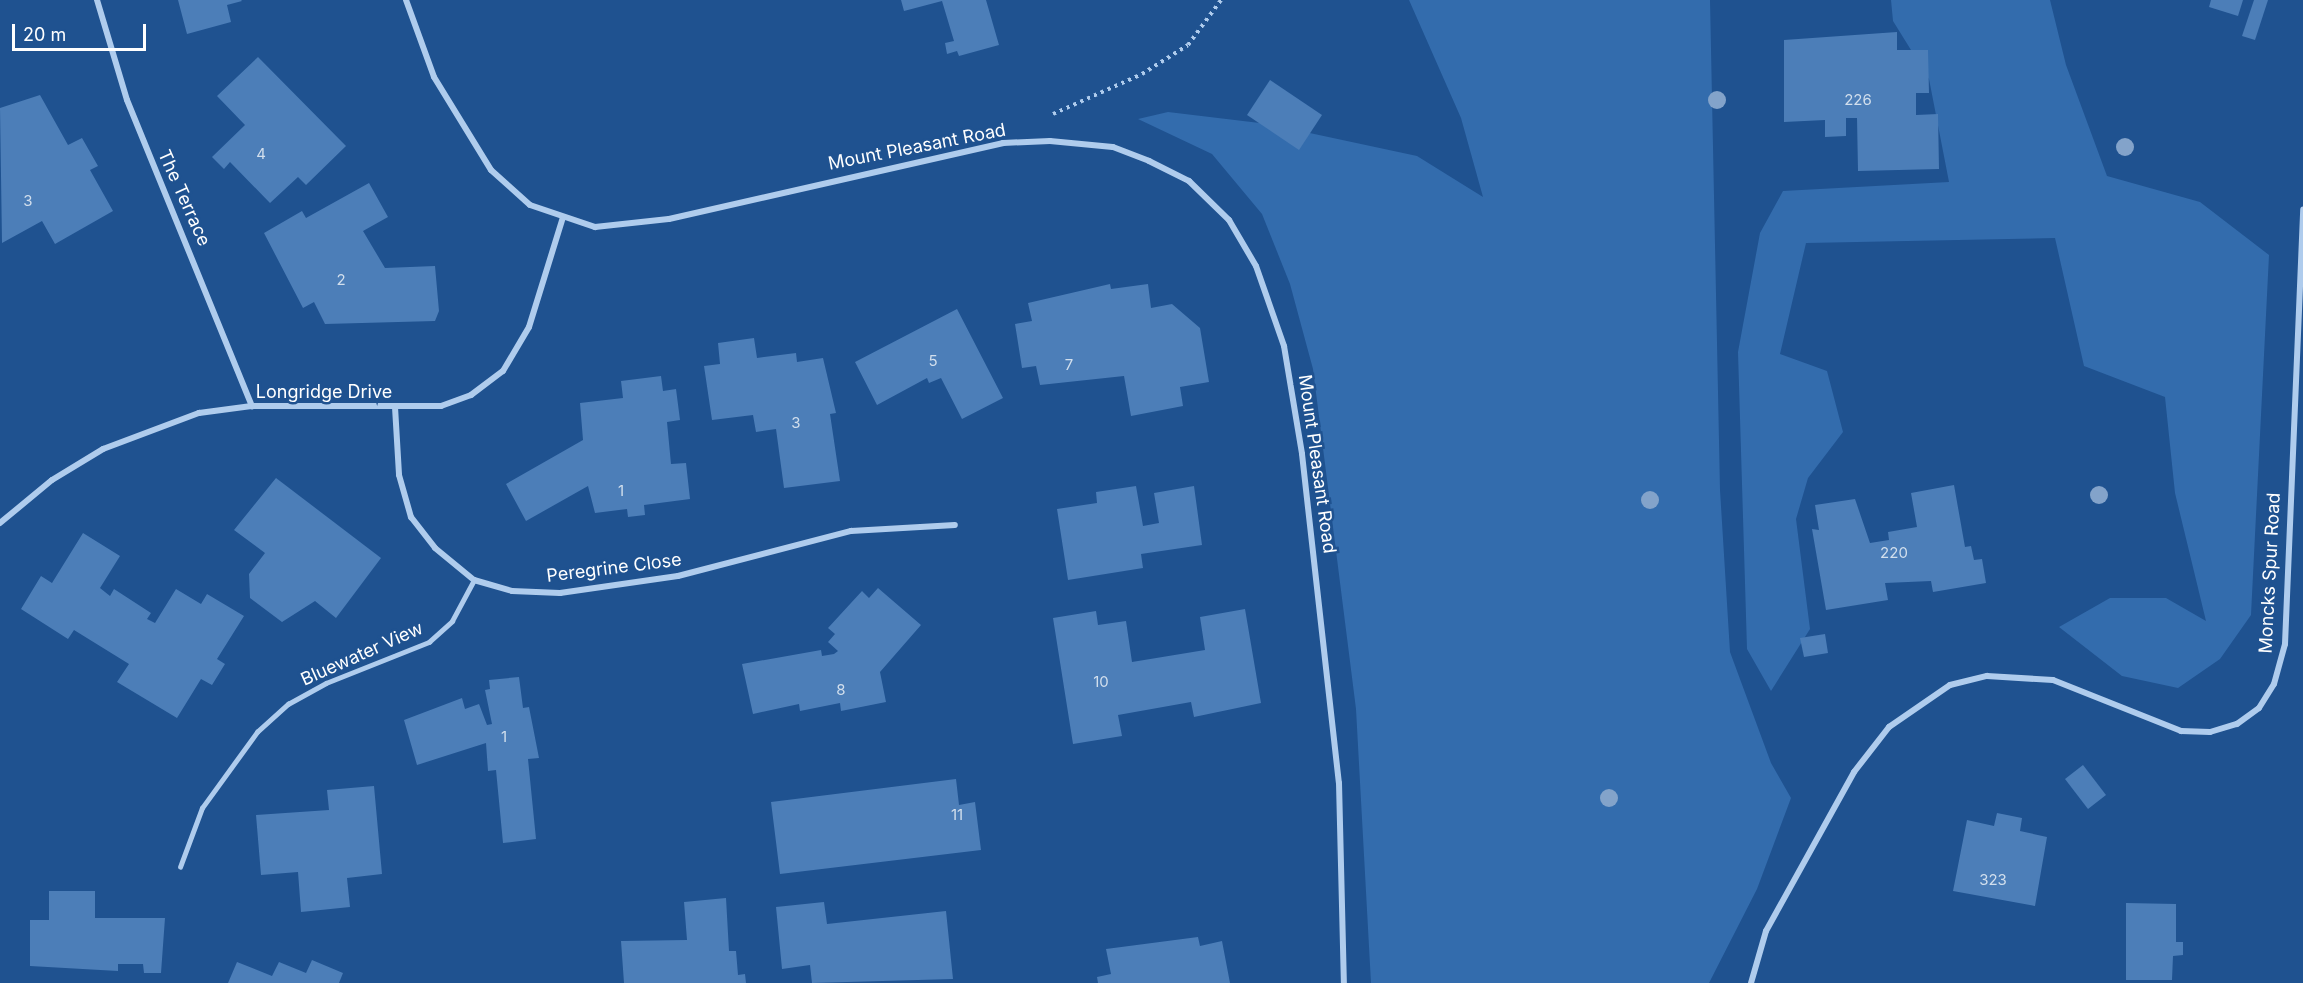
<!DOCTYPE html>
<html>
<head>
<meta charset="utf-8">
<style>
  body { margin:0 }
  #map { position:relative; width:2303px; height:983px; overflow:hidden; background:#1f5290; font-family:Inter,sans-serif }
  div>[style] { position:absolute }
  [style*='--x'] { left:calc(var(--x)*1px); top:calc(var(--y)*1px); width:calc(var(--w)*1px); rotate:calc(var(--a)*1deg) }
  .green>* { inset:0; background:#336cad }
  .building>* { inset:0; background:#4c7eb8 }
  .path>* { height:4px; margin-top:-2px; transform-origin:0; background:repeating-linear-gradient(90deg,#afcced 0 3px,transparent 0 7.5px) }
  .lane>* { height:4.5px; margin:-2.25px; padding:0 2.25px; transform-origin:2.25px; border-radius:2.25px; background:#afcced }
  .street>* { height:6px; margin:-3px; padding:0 3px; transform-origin:3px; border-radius:3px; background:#afcced }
  .trees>* { width:18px; height:18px; margin:-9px; border-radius:50%; background:#83a3ca }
  span { translate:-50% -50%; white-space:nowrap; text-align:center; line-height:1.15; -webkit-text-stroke:5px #1f5290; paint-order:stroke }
  .number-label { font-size:15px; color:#d2dfed }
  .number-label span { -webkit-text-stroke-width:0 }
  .street-label { font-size:18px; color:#fff }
  .scale { position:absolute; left:12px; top:24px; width:134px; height:27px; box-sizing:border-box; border:3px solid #fff; border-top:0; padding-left:8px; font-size:18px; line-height:21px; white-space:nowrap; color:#fff; -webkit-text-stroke:4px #1f5290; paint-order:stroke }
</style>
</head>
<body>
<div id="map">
  <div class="green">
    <div style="clip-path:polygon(1409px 0,1710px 0,1720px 490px,1730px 652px,1771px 763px,1791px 798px,1757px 889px,1709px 983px,1371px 983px,1356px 709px,1313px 369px,1290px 284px,1262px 214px,1212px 154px,1138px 119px,1168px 112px,1268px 124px,1417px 156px,1483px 197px,1461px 118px)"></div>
    <div style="clip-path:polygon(1891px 0,2050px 0,2066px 65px,2107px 176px,2200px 202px,2269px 255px,2251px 615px,2220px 659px,2178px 688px,2122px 676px,2059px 627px,2110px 598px,2166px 598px,2206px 621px,2175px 493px,2165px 397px,2084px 366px,2055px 238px,1806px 243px,1780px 354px,1827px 371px,1843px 432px,1808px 478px,1796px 519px,1810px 629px,1771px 691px,1747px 649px,1738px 352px,1760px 233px,1783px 191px,1949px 182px,1929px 79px,1893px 21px)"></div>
  </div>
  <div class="building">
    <div style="clip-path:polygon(178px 0,241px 0,242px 1px,227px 5px,231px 22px,187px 34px)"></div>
    <div style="clip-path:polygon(901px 0,986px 0,999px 45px,959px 56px,957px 51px,947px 54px,945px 43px,954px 41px,942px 1px,904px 11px)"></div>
    <div style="clip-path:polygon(2211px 0,2243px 0,2238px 16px,2209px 7px)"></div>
    <div style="clip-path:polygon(2254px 0,2268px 0,2255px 40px,2242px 36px)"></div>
    <div style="clip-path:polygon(1897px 32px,1897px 50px,1928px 50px,1929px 93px,1916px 93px,1916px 115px,1938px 114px,1939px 169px,1858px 171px,1857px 118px,1846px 118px,1846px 136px,1825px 137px,1825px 120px,1784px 122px,1784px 40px)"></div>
    <div style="clip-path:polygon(258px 57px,346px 146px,306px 185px,298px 177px,270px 203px,230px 162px,224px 169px,212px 157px,245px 125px,217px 96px)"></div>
    <div style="clip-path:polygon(1270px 80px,1322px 115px,1299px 150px,1247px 115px)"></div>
    <div style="clip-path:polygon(40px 95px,68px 145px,82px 138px,98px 166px,90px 170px,113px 211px,55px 244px,42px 221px,2px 243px,0 108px)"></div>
    <div style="clip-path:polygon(369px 183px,388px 217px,363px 231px,385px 268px,435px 266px,439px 311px,435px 321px,325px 324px,314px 302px,303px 308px,264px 233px,302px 211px,306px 218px)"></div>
    <div style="clip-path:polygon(1110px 284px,1111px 289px,1148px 284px,1151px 308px,1172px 304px,1200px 328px,1209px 382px,1180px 387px,1183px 406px,1131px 416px,1124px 376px,1040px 385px,1036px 366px,1022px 368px,1015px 324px,1032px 321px,1028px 303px)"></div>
    <div style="clip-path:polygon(957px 309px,1003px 398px,962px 419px,941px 378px,929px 383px,927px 378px,877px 405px,855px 362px)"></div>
    <div style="clip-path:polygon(754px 338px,757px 358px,796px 353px,797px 362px,823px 358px,836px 413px,830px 414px,840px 481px,784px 488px,776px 429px,756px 432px,753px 415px,712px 420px,704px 366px,720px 364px,718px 343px)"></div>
    <div style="clip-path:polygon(661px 376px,663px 391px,676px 389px,680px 420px,667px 422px,671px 464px,686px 463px,690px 499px,644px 505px,645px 515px,628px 517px,627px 509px,595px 513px,588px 486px,526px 521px,506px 484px,583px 440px,580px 403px,623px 398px,621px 381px)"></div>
    <div style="clip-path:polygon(276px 478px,381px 558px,336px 618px,315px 601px,282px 622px,250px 598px,249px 574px,265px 553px,234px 530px)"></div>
    <div style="clip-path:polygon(1954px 485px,1965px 547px,1971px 546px,1974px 560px,1982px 559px,1986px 583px,1933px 592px,1931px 581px,1885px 583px,1888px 600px,1826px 610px,1812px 529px,1819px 530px,1815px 505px,1855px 499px,1870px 543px,1889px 540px,1888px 532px,1917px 527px,1911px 493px)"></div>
    <div style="clip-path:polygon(1136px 486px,1143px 526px,1159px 523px,1154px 493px,1194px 486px,1202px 545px,1141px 554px,1143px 568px,1068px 580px,1057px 509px,1097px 503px,1096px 492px)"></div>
    <div style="clip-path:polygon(83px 533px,120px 556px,100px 588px,110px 596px,114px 589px,151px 613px,147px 619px,155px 623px,176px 589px,201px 604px,207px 594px,244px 616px,217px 659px,225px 664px,212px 685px,201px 679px,177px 718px,117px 682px,129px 664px,74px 630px,68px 639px,21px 609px,41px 576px,52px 583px)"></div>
    <div style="clip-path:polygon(878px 588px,921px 625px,880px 672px,886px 702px,841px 711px,840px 703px,800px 711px,799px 704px,753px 714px,742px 664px,821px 650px,822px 656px,834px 654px,838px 651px,828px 642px,835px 634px,828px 628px,862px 591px,869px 598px)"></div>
    <div style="clip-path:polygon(1245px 609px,1261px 703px,1194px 717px,1191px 702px,1118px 715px,1122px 736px,1073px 744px,1053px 618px,1096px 611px,1098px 625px,1126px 621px,1132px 662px,1205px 650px,1200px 617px)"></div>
    <div style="clip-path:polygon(1825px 634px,1828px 653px,1804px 657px,1800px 638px)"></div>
    <div style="clip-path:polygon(519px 677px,523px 708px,529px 707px,539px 758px,528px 759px,536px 839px,503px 843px,496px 770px,488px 771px,486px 743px,417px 765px,404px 720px,462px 698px,465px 709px,479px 704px,487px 725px,492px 724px,485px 690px,490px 689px,489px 680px)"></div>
    <div style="clip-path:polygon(2083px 765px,2106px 795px,2088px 809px,2065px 779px)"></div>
    <div style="clip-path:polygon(956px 779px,959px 805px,975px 802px,981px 850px,780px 874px,771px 802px)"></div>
    <div style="clip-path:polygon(374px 786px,382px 874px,347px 878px,350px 907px,301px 912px,298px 872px,261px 875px,256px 815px,329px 810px,327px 790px)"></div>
    <div style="clip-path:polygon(1997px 813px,2022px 818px,2020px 831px,2047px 837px,2035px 906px,1953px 891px,1967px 820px,1994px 826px)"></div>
    <div style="clip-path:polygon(49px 891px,95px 891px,95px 918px,165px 918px,161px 973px,144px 973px,143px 964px,118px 964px,118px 971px,30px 966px,30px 920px,49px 920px)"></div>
    <div style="clip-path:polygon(726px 898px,729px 951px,736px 951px,738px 975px,745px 974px,746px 983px,624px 983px,621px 941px,687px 940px,684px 902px)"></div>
    <div style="clip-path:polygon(824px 902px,827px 924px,946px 911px,953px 979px,812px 983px,810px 965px,782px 969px,776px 907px)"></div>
    <div style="clip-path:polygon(2126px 903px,2176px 904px,2176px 942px,2183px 942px,2183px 955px,2173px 956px,2172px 980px,2126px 980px)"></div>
    <div style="clip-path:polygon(1198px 937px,1200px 946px,1222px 941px,1230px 983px,1098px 983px,1097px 977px,1111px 974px,1106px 949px)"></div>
    <div style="clip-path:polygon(312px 960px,343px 973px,339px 983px,228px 983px,237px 962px,272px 976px,279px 962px,306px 973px)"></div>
  </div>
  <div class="path">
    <div style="--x:1053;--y:114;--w:98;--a:-24.2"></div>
    <div style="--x:1142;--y:74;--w:54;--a:-32.2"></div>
    <div style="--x:1188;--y:45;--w:56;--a:-53.7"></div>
  </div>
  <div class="lane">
    <div style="--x:180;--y:867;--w:63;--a:-69.6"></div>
    <div style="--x:202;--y:808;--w:94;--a:-54.1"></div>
    <div style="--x:257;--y:732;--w:42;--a:-42.1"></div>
    <div style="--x:288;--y:704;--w:43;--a:-28.9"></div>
    <div style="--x:326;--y:683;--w:111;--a:-21.7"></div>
    <div style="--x:429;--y:642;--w:31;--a:-42"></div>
    <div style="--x:452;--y:621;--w:47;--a:-61.8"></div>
  </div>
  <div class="street">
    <div style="--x:97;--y:0;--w:104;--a:73.3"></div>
    <div style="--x:127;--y:100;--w:331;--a:67.8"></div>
    <div style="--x:406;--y:0;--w:82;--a:70"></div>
    <div style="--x:434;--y:77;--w:109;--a:58.5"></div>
    <div style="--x:491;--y:170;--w:52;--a:41.9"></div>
    <div style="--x:530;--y:205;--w:69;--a:18.7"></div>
    <div style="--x:595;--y:227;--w:74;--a:-6.2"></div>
    <div style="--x:669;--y:219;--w:343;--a:-12.8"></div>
    <div style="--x:1003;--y:143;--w:47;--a:-2.4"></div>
    <div style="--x:1050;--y:141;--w:63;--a:5.4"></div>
    <div style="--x:1113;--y:147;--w:39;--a:21"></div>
    <div style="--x:1149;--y:161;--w:45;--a:26.6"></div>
    <div style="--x:1189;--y:181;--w:56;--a:44.3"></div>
    <div style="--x:1229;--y:220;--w:53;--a:59.6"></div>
    <div style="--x:1256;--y:266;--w:85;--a:70.7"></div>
    <div style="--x:1284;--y:346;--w:109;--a:80.5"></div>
    <div style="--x:1302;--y:454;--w:331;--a:83.6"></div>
    <div style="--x:1339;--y:783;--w:200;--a:88.6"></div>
    <div style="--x:395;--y:407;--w:68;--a:86.6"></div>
    <div style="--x:399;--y:475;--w:44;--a:74.1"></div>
    <div style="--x:411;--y:517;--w:39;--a:52"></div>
    <div style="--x:435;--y:548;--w:50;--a:39.4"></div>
    <div style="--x:474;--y:580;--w:40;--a:16"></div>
    <div style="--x:512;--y:591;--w:48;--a:2.4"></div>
    <div style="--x:560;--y:593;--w:119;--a:-8.2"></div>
    <div style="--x:678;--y:576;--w:179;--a:-14.6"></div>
    <div style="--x:851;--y:531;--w:104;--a:-3.3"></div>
    <div style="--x:0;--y:523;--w:67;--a:-39.6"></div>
    <div style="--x:52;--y:480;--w:60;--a:-31.3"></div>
    <div style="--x:103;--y:449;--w:103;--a:-20.6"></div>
    <div style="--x:199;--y:413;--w:53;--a:-7.5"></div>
    <div style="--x:252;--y:406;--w:189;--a:0"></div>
    <div style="--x:441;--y:406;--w:32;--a:-20"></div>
    <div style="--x:471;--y:395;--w:40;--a:-37"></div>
    <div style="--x:503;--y:371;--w:51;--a:-59.4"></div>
    <div style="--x:529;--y:327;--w:115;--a:-72.8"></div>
    <div style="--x:1751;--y:983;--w:54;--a:-73.9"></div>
    <div style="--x:1766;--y:931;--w:182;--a:-61"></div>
    <div style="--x:1854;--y:772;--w:57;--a:-52.1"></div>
    <div style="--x:1889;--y:727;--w:74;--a:-34.5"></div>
    <div style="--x:1950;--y:685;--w:38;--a:-14"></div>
    <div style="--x:1987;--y:676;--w:66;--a:3.5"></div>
    <div style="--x:2053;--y:680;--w:138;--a:21.7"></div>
    <div style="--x:2181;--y:731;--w:29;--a:2"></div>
    <div style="--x:2210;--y:732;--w:28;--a:-17"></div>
    <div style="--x:2237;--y:724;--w:27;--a:-36"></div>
    <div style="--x:2259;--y:708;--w:28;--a:-58"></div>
    <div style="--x:2274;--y:684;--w:41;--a:-74.6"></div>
    <div style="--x:2285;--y:644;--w:435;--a:-87.6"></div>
  </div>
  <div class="trees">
    <div style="left:1717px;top:100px"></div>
    <div style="left:2125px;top:147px"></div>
    <div style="left:2099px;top:495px"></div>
    <div style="left:1650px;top:500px"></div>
    <div style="left:1609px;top:798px"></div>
  </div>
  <div class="number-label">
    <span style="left:1858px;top:100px">226</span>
    <span style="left:261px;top:154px">4</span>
    <span style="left:28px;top:201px">3</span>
    <span style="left:341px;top:280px">2</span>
    <span style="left:933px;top:361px">5</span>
    <span style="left:1069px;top:365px">7</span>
    <span style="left:796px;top:423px">3</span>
    <span style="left:621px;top:491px">1</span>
    <span style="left:1894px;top:553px">220</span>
    <span style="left:1101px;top:682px">10</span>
    <span style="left:841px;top:690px">8</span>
    <span style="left:504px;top:737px">1</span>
    <span style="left:957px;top:815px">11</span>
    <span style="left:1993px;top:880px">323</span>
  </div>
  <div class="street-label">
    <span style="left:917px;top:147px;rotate:-11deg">Mount Pleasant Road</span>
    <span style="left:184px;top:198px;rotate:66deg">The Terrace</span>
    <span style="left:324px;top:392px">Longridge Drive</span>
    <span style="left:1317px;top:464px;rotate:82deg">Mount Pleasant Road</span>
    <span style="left:614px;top:568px;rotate:-7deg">Peregrine Close</span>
    <span style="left:2270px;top:573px;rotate:-87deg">Moncks Spur Road</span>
    <span style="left:362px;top:654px;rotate:-24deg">Bluewater View</span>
  </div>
  <div class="scale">20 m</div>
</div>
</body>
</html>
